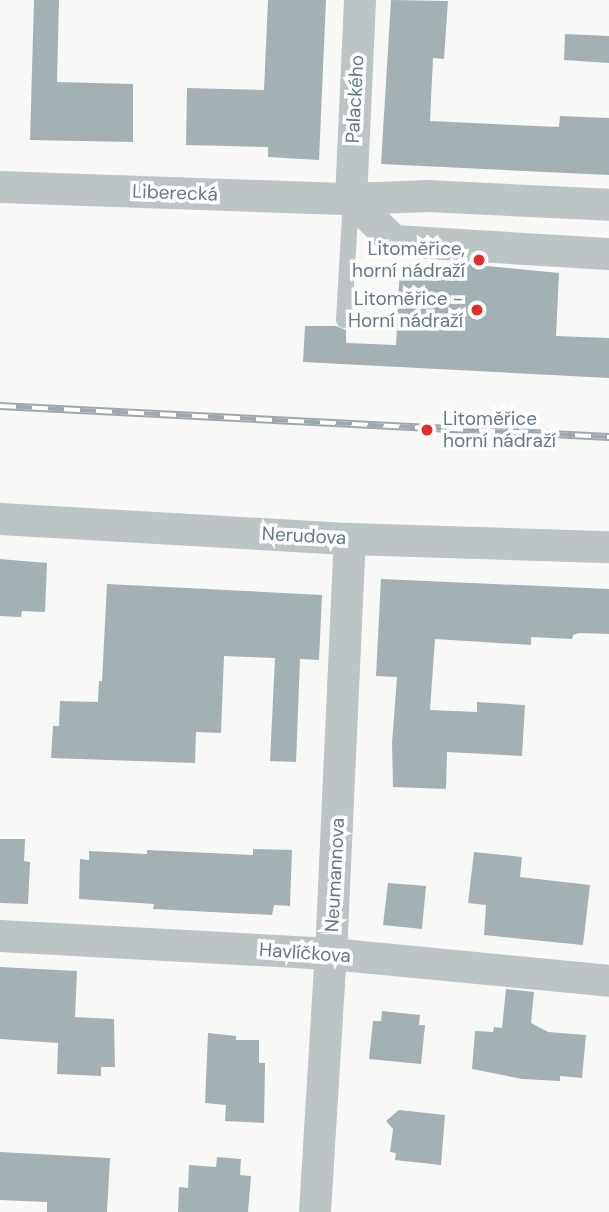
<!DOCTYPE html>
<html>
<head>
<meta charset="utf-8">
<style>
  body { margin:0 }
  #map { position:relative; width:609px; height:1212px; overflow:hidden; background:#f8f8f6; font-family:"DM Sans",sans-serif }
  div>[style] { position:absolute }
  [style*='--x'] { left:calc(var(--x)*1px); top:calc(var(--y)*1px); width:calc(var(--w)*1px); rotate:calc(var(--a)*1deg) }
  .building>* { inset:0; background:#a3b1b4 }
  .lane>* { height:16px; margin:-8px; padding:0 8px; transform-origin:8px; border-radius:8px; background:#bcc4c6 }
  .street>* { height:32px; margin:-16px; padding:0 16px; transform-origin:16px; border-radius:16px; background:#bcc4c6 }
  .rail>* { height:8px; margin-top:-4px; transform-origin:0; background:repeating-linear-gradient(90deg,#fff 0 16px,#9ea9ad 0 32px); box-sizing:border-box; border-block:2px solid #9ea9ad }
  .dots>* { width:19px; height:19px; translate:-50% -50%; box-sizing:border-box; border:4px solid #fff; border-radius:50% }
  span { translate:-50% -50%; white-space:nowrap; text-align:center; line-height:1.15; -webkit-text-stroke:7px #fff; paint-order:stroke }
  .street-label { font-size:19px; color:#637a81 }
  .poi-label { font-size:19px; color:#637a81 }
  .right { translate:-100% -50%; text-align:right }
  .left { translate:0 -50%; text-align:left }
</style>
</head>
<body>
<div id="map">
  <div class="building">
    <div style="clip-path:polygon(34px 0,59px 0,57px 82px,133px 84px,133px 142px,30px 140px)"></div>
    <div style="clip-path:polygon(268px 0,326px 0,319px 160px,268px 157px,268px 147px,186px 145px,187px 88px,264px 90px)"></div>
    <div style="clip-path:polygon(391px 0,448px 1px,444px 59px,433px 58px,430px 121px,559px 127px,560px 116px,609px 118px,609px 175px,381px 164px)"></div>
    <div style="clip-path:polygon(565px 34px,609px 36px,609px 63px,564px 60px)"></div>
    <div style="clip-path:polygon(457px 263px,559px 273px,556px 336px,609px 338px,609px 378px,303px 362px,305px 326px,336px 326px,346px 330px,346px 343px,396px 345px,400px 266px,457px 267px)"></div>
    <div style="clip-path:polygon(0 559px,47px 563px,45px 612px,22px 611px,21px 617px,0 616px)"></div>
    <div style="clip-path:polygon(381px 579px,609px 589px,609px 634px,579px 633px,573px 635px,572px 639px,531px 637px,531px 645px,435px 639px,430px 710px,477px 712px,477px 702px,525px 705px,522px 756px,447px 752px,446px 789px,393px 787px,392px 743px,397px 677px,376px 676px)"></div>
    <div style="clip-path:polygon(107px 584px,322px 595px,319px 660px,300px 659px,296px 762px,270px 761px,275px 658px,224px 656px,221px 733px,196px 732px,195px 763px,51px 758px,53px 726px,59px 726px,60px 701px,98px 702px,99px 681px,102px 681px)"></div>
    <div style="clip-path:polygon(0 839px,25px 839px,24px 861px,30px 862px,28px 904px,0 903px)"></div>
    <div style="clip-path:polygon(253px 849px,292px 850px,290px 906px,274px 905px,272px 915px,153px 909px,154px 904px,79px 899px,80px 859px,89px 860px,89px 851px,147px 854px,147px 850px,253px 855px)"></div>
    <div style="clip-path:polygon(474px 852px,522px 857px,520px 877px,590px 885px,583px 945px,484px 935px,486px 905px,468px 903px)"></div>
    <div style="clip-path:polygon(388px 883px,426px 886px,422px 929px,383px 925px)"></div>
    <div style="clip-path:polygon(0 967px,77px 971px,75px 1017px,114px 1019px,115px 1067px,101px 1067px,101px 1076px,57px 1074px,58px 1043px,0 1039px)"></div>
    <div style="clip-path:polygon(506px 989px,534px 992px,531px 1023px,548px 1032px,586px 1035px,582px 1078px,560px 1076px,560px 1081px,522px 1079px,472px 1069px,475px 1031px,493px 1032px,494px 1027px,502px 1028px)"></div>
    <div style="clip-path:polygon(382px 1011px,420px 1015px,419px 1025px,425px 1025px,421px 1064px,369px 1059px,373px 1021px,381px 1021px)"></div>
    <div style="clip-path:polygon(208px 1033px,236px 1036px,236px 1040px,259px 1040px,259px 1063px,265px 1063px,264px 1123px,225px 1121px,226px 1105px,205px 1103px)"></div>
    <div style="clip-path:polygon(399px 1110px,445px 1115px,441px 1165px,395px 1160px,396px 1153px,390px 1152px,393px 1129px,386px 1121px)"></div>
    <div style="clip-path:polygon(0 1152px,110px 1158px,107px 1212px,47px 1212px,47px 1202px,0 1200px)"></div>
    <div style="clip-path:polygon(217px 1157px,241px 1159px,240px 1175px,251px 1176px,248px 1212px,178px 1212px,179px 1187px,188px 1188px,189px 1165px,216px 1167px)"></div>
  </div>
  <div class="lane">
    <div style="--x:344;--y:320;--w:121;--a:-86.7"></div>
  </div>
  <div class="street">
    <div style="--x:0;--y:187;--w:351;--a:2"></div>
    <div style="--x:351;--y:199;--w:77;--a:-2.2"></div>
    <div style="--x:428;--y:196;--w:181;--a:2.8"></div>
    <div style="--x:351;--y:199;--w:60;--a:44.3"></div>
    <div style="--x:394;--y:241;--w:215;--a:3.5"></div>
    <div style="--x:351;--y:199;--w:199;--a:-87.4"></div>
    <div style="--x:0;--y:519;--w:351;--a:3.3"></div>
    <div style="--x:350;--y:539;--w:259;--a:1.8"></div>
    <div style="--x:0;--y:936;--w:331;--a:3.1"></div>
    <div style="--x:331;--y:954;--w:279;--a:5.5"></div>
    <div style="--x:315;--y:1212;--w:258;--a:-86.5"></div>
    <div style="--x:331;--y:954;--w:415;--a:-87.4"></div>
  </div>
  <div class="rail">
    <div style="--x:0;--y:406;--w:610;--a:2.91"></div>
  </div>
  <div class="dots">
    <div style="left:479px;top:260px;background:#e42d2a"></div>
    <div style="left:477px;top:310px;background:#e42d2a"></div>
    <div style="left:427px;top:430px;background:#e42d2a"></div>
  </div>
  <div class="street-label">
    <span style="left:355px;top:99px;rotate:-87deg">Palackého</span>
    <span style="left:175px;top:193px;rotate:2deg">Liberecká</span>
    <span style="left:304px;top:536px;rotate:3deg">Nerudova</span>
    <span style="left:335px;top:875px;rotate:-87deg">Neumannova</span>
    <span style="left:305px;top:953px;rotate:4deg">Havlíčkova</span>
  </div>
  <div class="poi-label">
    <span class="right" style="left:465px;top:260px">Litoměřice,<br>horní nádraží</span>
    <span class="right" style="left:463px;top:310px">Litoměřice -<br>Horní nádraží</span>
    <span class="left" style="left:443px;top:430px">Litoměřice<br>horní nádraží</span>
  </div>
</div>
</body>
</html>
